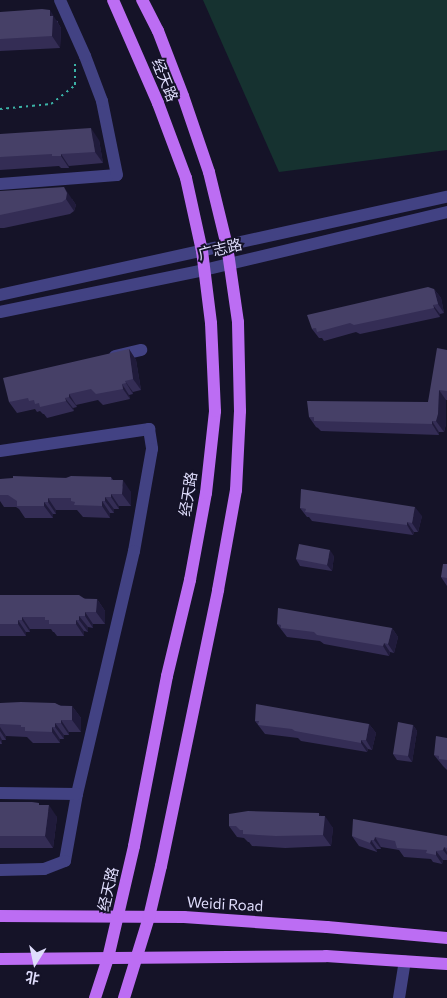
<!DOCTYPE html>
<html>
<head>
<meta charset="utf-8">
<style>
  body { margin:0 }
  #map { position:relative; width:447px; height:998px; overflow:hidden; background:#151328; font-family:Commissioner,"Noto Sans SC",sans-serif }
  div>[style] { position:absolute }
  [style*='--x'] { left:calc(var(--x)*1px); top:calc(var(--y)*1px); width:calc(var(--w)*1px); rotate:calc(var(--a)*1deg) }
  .green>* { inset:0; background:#163230 }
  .path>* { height:2px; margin-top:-1px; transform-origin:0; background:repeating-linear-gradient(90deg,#3bb2a6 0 2.5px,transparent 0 6.5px) }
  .minor>* { height:12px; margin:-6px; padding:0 6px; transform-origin:6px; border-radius:6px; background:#424283 }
  .major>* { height:12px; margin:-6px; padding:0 6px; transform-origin:6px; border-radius:6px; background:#bc6df3 }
  .wall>* { inset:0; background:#342d55 }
  .shaded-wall>* { inset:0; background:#201b3b }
  .building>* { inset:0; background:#464067 }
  span { translate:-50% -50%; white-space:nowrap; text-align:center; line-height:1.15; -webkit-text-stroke:4px #151328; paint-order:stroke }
  .street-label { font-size:15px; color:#dfddfc }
  .north { position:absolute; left:10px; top:938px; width:50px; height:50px; -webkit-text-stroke:4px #151328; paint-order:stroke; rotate:190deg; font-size:14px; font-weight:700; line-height:20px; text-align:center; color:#dfddfc }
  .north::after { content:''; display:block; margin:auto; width:18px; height:22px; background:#dfddfc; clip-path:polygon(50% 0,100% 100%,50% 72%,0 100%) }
</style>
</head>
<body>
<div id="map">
  <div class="green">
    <div style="clip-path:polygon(203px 0,447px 0,447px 150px,279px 172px)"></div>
  </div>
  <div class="path">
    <div style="--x:0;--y:109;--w:51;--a:-5.6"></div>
    <div style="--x:51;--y:104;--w:31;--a:-38"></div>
    <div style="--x:75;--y:85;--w:21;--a:-90"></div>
  </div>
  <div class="minor">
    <div style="--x:0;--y:184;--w:117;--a:-4.4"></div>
    <div style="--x:117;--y:175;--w:76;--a:-101.5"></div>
    <div style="--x:102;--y:101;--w:48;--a:-110.7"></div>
    <div style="--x:85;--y:56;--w:61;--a:-114.1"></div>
    <div style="--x:0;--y:295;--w:458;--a:-12.4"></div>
    <div style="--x:0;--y:312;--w:208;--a:-11.6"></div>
    <div style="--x:204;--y:270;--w:250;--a:-13.4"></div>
    <div style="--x:115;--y:356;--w:27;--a:-13"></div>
    <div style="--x:0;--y:451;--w:151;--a:-8.4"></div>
    <div style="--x:149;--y:429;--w:20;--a:81"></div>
    <div style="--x:152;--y:449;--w:104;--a:100"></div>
    <div style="--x:134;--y:551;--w:250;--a:103.2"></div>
    <div style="--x:77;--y:794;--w:68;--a:100.2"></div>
    <div style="--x:65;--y:861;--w:22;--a:159"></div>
    <div style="--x:44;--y:869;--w:44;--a:178.7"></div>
    <div style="--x:0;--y:793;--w:77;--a:0.7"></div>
    <div style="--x:399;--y:998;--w:37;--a:-81"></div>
  </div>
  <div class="major">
    <div style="--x:0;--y:916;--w:184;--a:0.3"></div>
    <div style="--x:184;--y:917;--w:143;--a:4"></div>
    <div style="--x:327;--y:927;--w:121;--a:5.2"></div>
    <div style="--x:0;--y:959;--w:326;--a:-0.5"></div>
    <div style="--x:326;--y:956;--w:121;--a:3.8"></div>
    <div style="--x:95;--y:998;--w:42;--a:-72"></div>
    <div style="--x:108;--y:958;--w:115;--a:-76.9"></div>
    <div style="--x:134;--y:846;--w:173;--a:-79"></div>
    <div style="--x:167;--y:676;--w:99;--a:-76.5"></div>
    <div style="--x:190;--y:580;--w:88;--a:-79.6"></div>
    <div style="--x:206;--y:493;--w:82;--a:-83.7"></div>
    <div style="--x:215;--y:411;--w:88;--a:-92.6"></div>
    <div style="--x:211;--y:323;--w:73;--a:-97.1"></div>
    <div style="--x:202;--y:251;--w:75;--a:-102.4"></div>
    <div style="--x:186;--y:178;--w:80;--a:-110.5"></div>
    <div style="--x:158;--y:103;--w:112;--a:-113.6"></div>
    <div style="--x:124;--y:998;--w:85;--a:-72.8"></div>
    <div style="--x:149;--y:917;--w:52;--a:-76.8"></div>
    <div style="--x:161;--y:866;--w:282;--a:-78.3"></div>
    <div style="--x:218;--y:590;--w:102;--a:-79.8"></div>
    <div style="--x:236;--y:490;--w:79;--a:-87.1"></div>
    <div style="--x:240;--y:411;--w:89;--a:-91.3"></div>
    <div style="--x:238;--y:322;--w:77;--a:-98.2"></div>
    <div style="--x:227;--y:246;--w:76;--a:-103.7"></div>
    <div style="--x:209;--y:172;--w:80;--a:-108.9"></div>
    <div style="--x:183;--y:96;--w:70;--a:-111"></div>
    <div style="--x:158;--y:31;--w:35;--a:-117"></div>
  </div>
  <div class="wall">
    <div style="clip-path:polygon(0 12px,58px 21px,58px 23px,61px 28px,60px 48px,0 51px)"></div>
    <div style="clip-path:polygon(0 134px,99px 140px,103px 163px,69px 166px,69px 168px,61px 168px,59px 166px,0 170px)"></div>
    <div style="clip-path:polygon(0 191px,72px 199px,76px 205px,74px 211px,70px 214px,4px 228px,0 228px)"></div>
    <div style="clip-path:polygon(434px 289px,441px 298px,444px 313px,440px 314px,440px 317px,360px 334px,356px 332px,324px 341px,322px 338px,319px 338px,312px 329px)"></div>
    <div style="clip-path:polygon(129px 349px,136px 360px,141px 390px,133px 392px,133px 394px,129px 395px,130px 399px,103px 405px,98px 400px,76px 405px,77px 407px,73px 408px,74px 411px,47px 418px,44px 414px,43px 414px,40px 411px,37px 412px,35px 409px,17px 413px,9px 402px)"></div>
    <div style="clip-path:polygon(447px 350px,447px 400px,446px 400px,446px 424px,444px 432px,439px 432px,439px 435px,321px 431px,318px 428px,316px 427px,309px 417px,428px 402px)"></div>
    <div style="clip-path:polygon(111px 477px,113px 480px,131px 492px,131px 506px,119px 506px,119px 509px,114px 509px,114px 513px,110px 513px,110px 518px,83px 517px,77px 510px,56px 510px,56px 514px,53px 514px,53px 518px,25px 518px,19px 509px,16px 507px,4px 507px,0 501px,0 479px)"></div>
    <div style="clip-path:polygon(300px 508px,422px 516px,418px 532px,414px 532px,413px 535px,312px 521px,309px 517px,307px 517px)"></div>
    <div style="clip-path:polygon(334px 556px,332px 571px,300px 566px,296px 559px)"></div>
    <div style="clip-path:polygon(447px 564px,447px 586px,441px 577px)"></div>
    <div style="clip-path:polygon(0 595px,97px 599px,105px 611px,105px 624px,93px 624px,93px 628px,88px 627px,88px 632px,84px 631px,84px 636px,57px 636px,54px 632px,53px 632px,51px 629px,30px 629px,30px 632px,26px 632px,26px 636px,0 636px)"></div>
    <div style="clip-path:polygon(277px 624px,392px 628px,398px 637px,394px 653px,390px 652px,389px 656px,324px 644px,320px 641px,287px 637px)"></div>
    <div style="clip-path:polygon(0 703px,72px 706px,81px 718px,81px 732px,69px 732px,69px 735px,64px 735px,64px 739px,60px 739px,60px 743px,33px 743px,27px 737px,6px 736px,6px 740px,2px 740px,2px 744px,0 744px)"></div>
    <div style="clip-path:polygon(255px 721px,369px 724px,376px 733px,372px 750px,368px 749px,367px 752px,301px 741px,298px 738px,265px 734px)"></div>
    <div style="clip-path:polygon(413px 725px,417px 731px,412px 762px,397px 760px,393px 754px)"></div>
    <div style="clip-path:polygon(447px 738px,447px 770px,443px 766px,434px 755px)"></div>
    <div style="clip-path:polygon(0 802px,40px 805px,57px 817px,53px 848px,0 848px)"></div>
    <div style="clip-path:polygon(321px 816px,333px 828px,331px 846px,285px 848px,252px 846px,249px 842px,248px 842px,244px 838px,237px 837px,229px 826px)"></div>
    <div style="clip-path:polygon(352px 836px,447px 836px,447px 860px,443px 860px,442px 864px,433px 862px,431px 859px,404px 857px,399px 850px,381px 847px,381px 849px,377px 849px,377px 852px,359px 846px)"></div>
  </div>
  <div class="shaded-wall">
    <div style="clip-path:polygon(50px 10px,61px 28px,60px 48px,52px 36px)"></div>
    <div style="clip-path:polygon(91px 128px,99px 140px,103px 163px,95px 152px)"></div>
    <div style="clip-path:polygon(61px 154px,69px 166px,69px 168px,61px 156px)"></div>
    <div style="clip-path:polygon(64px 187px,76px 205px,74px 211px,66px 199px)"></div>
    <div style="clip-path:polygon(434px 289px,441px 298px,444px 313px,438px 304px)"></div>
    <div style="clip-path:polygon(433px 305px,440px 314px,440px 317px,434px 308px)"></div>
    <div style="clip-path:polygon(129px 349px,136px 360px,141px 390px,133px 379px)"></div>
    <div style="clip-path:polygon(125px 381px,133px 392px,133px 394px,126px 383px)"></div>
    <div style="clip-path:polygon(122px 384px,129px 395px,130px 399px,123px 389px)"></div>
    <div style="clip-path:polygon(439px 390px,446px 400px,446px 424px,444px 432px,436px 421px)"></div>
    <div style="clip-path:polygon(69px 394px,76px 405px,77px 407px,69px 397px)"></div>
    <div style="clip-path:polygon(65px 398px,73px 408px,74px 411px,66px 401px)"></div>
    <div style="clip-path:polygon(432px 421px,439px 432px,439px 435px,432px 424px)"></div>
    <div style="clip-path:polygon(123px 480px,131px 492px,131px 506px,122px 494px)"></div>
    <div style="clip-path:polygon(111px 494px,119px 506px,119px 509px,111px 497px)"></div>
    <div style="clip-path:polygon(105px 497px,114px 509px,114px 513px,105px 501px)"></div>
    <div style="clip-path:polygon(48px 498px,56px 510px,56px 514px,48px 502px)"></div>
    <div style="clip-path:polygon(102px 501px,110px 513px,110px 518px,102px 506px)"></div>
    <div style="clip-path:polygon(44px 502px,53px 514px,53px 518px,44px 506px)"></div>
    <div style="clip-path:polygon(415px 507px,422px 516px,418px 532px,412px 523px)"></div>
    <div style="clip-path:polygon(407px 522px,414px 532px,413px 535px,407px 525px)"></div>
    <div style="clip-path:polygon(330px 550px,334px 556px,332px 571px,327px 565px)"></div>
    <div style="clip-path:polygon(97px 599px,105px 611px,105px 624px,96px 612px)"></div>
    <div style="clip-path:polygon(85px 612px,93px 624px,93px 628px,85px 616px)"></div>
    <div style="clip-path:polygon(79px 616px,88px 627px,88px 632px,79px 620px)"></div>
    <div style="clip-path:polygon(22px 617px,30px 629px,30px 632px,22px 620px)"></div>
    <div style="clip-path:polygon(18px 620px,26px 632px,26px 636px,18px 624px)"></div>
    <div style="clip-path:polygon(76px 620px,84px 631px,84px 636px,76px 624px)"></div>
    <div style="clip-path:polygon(392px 628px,398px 637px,394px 653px,388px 644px)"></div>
    <div style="clip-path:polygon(384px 643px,390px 652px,389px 656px,383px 646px)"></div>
    <div style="clip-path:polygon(72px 706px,81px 718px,81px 732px,72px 720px)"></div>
    <div style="clip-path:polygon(61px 720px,69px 732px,69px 735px,61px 723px)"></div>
    <div style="clip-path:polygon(55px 723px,64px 735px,64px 739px,55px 727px)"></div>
    <div style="clip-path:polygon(369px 724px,376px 733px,372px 750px,366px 740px)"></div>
    <div style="clip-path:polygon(413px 725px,417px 731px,412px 762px,408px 756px)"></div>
    <div style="clip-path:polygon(0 727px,6px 736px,6px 740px,0 731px)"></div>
    <div style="clip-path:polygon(52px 727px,60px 739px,60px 743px,52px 732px)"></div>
    <div style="clip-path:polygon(0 736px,2px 740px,2px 744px,0 740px)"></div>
    <div style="clip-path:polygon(361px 740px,368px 749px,367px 752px,361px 743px)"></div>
    <div style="clip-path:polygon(49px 805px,57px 817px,53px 848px,45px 836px)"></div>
    <div style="clip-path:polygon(319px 813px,324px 821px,325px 816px,333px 828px,331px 846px,323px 835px)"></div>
    <div style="clip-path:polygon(375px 837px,381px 847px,381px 849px,374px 840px)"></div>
    <div style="clip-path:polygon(371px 840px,377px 849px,377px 852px,370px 843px)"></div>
    <div style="clip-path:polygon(444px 847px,447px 852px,447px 855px,443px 850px)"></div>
    <div style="clip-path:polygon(436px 851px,443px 860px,442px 864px,436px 855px)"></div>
  </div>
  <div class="building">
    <div style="clip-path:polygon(42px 9px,50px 10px,50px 16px,53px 16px,52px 36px,0 39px,0 12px)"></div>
    <div style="clip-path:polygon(91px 128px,95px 152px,61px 154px,61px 156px,52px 156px,52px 154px,0 157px,0 134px)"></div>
    <div style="clip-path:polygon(64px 187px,67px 193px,66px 199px,62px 202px,0 215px,0 191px)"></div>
    <div style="clip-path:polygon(428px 287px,434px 289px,438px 304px,433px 305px,434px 308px,354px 325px,350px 323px,317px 332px,316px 328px,312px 329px,307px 315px)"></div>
    <div style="clip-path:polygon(437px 348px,447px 350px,447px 391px,439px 390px,438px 414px,436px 421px,432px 421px,432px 424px,314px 421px,314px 417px,309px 417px,307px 401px,428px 402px)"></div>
    <div style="clip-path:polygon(129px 349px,133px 379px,125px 381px,126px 383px,122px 384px,123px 389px,96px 394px,91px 389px,69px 394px,69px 397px,65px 398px,66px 401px,40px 407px,39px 403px,35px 404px,34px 400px,29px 401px,28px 398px,9px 402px,3px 378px)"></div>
    <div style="clip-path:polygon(13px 476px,66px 478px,71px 476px,111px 477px,111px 480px,123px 480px,122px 494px,111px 494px,111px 497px,105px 497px,105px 501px,102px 501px,102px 506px,74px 505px,75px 502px,71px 501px,71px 498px,48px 498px,48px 502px,44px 502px,44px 506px,17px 506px,17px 501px,8px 495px,0 495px,0 479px,13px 478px)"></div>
    <div style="clip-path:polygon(301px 489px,415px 507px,412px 523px,407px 522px,407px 525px,305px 512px,306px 509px,300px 508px)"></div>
    <div style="clip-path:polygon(299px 544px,330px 550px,327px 565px,296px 559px)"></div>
    <div style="clip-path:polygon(443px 564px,447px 564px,447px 578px,441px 577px)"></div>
    <div style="clip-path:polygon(0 595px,79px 595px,85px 599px,97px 599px,96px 612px,85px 612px,85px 616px,79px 616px,79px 620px,76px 620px,76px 624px,49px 624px,49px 620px,45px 620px,45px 617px,22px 617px,22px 620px,18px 620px,18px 624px,0 624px)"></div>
    <div style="clip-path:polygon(278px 608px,392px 628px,388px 644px,384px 643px,383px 646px,317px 635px,314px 632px,281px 628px,281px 625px,277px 624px)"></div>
    <div style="clip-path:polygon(21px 702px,55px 703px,61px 706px,72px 706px,72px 720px,61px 720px,61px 723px,55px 723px,55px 727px,52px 727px,52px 732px,25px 731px,25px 727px,21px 727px,21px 725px,0 724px,0 703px)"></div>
    <div style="clip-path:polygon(256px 704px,369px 724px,366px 740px,361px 740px,361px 743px,295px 731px,292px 729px,258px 725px,259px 721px,255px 721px)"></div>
    <div style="clip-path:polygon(398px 722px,413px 725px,408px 756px,393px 754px)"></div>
    <div style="clip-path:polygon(436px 736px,447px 738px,447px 760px,439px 759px,439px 756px,434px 755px)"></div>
    <div style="clip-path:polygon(0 802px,32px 802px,39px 803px,39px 805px,49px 805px,45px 836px,0 836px)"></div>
    <div style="clip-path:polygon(248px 811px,319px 813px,319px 816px,325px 816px,323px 835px,276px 836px,243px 834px,243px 830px,240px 830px,236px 826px,229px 826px,229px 814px)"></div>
    <div style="clip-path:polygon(353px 819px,447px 836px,447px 848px,444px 847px,443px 850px,436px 851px,436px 855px,426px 853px,427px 850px,397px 848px,395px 841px,375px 837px,374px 840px,371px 840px,370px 843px,352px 836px)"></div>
  </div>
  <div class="street-label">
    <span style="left:165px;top:80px;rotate:68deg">经天路</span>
    <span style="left:220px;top:249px;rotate:-14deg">广志路</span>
    <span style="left:188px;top:494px;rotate:-81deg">经天路</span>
    <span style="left:108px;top:889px;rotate:-77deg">经天路</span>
    <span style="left:225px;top:904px;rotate:3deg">Weidi Road</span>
  </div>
  <div class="north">北</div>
</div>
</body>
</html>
